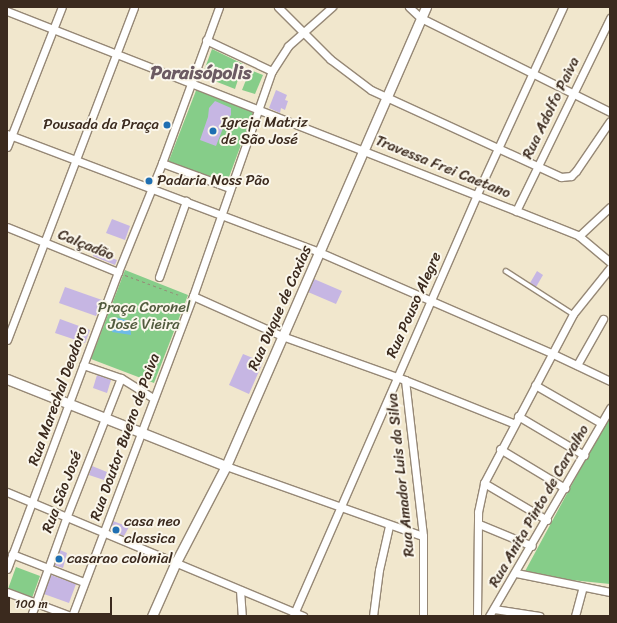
<!DOCTYPE html>
<html>
<head>
<meta charset="utf-8">
<style>
  body { margin:0 }
  #map { position:relative; width:617px; height:623px; overflow:hidden; background:#f1e7cd; font-family:Sriracha,sans-serif }
  div>[style] { position:absolute }
  [style*='--x'] { left:calc(var(--x)*1px); top:calc(var(--y)*1px); width:calc(var(--w)*1px); rotate:calc(var(--a)*1deg) }
  .green>* { inset:0; background:#86cd89 }
  .water>* { inset:0; background:#6ebae7 }
  .building>* { inset:0; background:#c6b6e3 }
  .path>* { height:1px; margin-top:-0.5px; transform-origin:0; background:repeating-linear-gradient(90deg,#968876 0 3px,transparent 0 6px) }
  .roads { filter:drop-shadow(1px 0 #968876) drop-shadow(-1px 0 #968876) drop-shadow(0 1px #968876) drop-shadow(0 -1px #968876) }
  .lane>* { height:3.5px; margin:-1.75px; padding:0 1.75px; transform-origin:1.75px; border-radius:1.75px; background:#fff }
  .street>* { height:7px; margin:-3.5px; padding:0 3.5px; transform-origin:3.5px; border-radius:3.5px; background:#fff }
  .secondary>* { height:9px; margin:-4.5px; padding:0 4.5px; transform-origin:4.5px; border-radius:4.5px; background:#fff }
  .dots>* { width:11px; height:11px; translate:-50% -50%; box-sizing:border-box; border:2px solid #fbf7ec; border-radius:50% }
  span { translate:-50% -50%; white-space:nowrap; text-align:center; line-height:1.15; -webkit-text-stroke:4px #fbf7ec; paint-order:stroke }
  .street-label { font-size:15px; color:#3b2a1e }
  .poi-label { font-size:15px; color:#3b2a1e }
  .left { translate:0 -50%; text-align:left }
  .right { translate:-100% -50%; text-align:right }
  .park-label { font-size:15px; color:#525b3e }
  .district-label { font-size:19px; color:#6c5b63; font-weight:700 }
  .frame { position:absolute; inset:0; border:8px solid #3b2a1e; pointer-events:none }
  .scale { position:absolute; left:8px; top:597px; width:104px; height:18px; box-sizing:border-box; border:2px solid #3b2a1e; border-top:0; padding-left:5px; font-size:12px; line-height:14px; white-space:nowrap; color:#3b2a1e; -webkit-text-stroke:3px #fbf7ec; paint-order:stroke }
</style>
</head>
<body>
<div id="map">
  <div class="green">
    <div style="clip-path:polygon(212px 49px,243px 64px,235px 89px,202px 76px)"></div>
    <div style="clip-path:polygon(250px 70px,263px 75px,255px 94px,242px 90px)"></div>
    <div style="clip-path:polygon(197px 88px,254px 110px,226px 185px,168px 163px)"></div>
    <div style="clip-path:polygon(125px 270px,188px 295px,154px 383px,91px 359px)"></div>
    <div style="clip-path:polygon(610px 414px,610px 584px,523px 575px)"></div>
    <div style="clip-path:polygon(16px 567px,40px 576px,32px 598px,8px 589px)"></div>
  </div>
  <div class="water">
    <div style="clip-path:polygon(114px 317px,130px 321px,131px 335px,112px 332px)"></div>
  </div>
  <div class="building">
    <div style="clip-path:polygon(276px 90px,287px 95px,285px 100px,288px 101px,285px 110px,281px 108px,280px 113px,269px 108px)"></div>
    <div style="clip-path:polygon(215px 101px,231px 108px,231px 115px,225px 123px,216px 146px,200px 140px,208px 117px,209px 108px)"></div>
    <div style="clip-path:polygon(112px 219px,130px 226px,125px 240px,106px 233px)"></div>
    <div style="clip-path:polygon(95px 251px,117px 260px,115px 265px,93px 256px)"></div>
    <div style="clip-path:polygon(537px 271px,543px 275px,536px 287px,530px 283px)"></div>
    <div style="clip-path:polygon(314px 279px,342px 291px,336px 304px,308px 292px)"></div>
    <div style="clip-path:polygon(65px 287px,102px 300px,96px 316px,59px 303px)"></div>
    <div style="clip-path:polygon(60px 319px,90px 330px,85px 343px,55px 333px)"></div>
    <div style="clip-path:polygon(243px 354px,263px 362px,249px 394px,229px 385px)"></div>
    <div style="clip-path:polygon(97px 375px,111px 380px,107px 393px,93px 388px)"></div>
    <div style="clip-path:polygon(92px 466px,107px 472px,104px 480px,89px 475px)"></div>
    <div style="clip-path:polygon(113px 521px,129px 527px,124px 536px,110px 530px)"></div>
    <div style="clip-path:polygon(60px 550px,67px 553px,63px 568px,54px 565px)"></div>
    <div style="clip-path:polygon(51px 575px,76px 584px,69px 603px,44px 594px)"></div>
  </div>
  <div class="path">
    <div style="--x:125;--y:275;--w:58;--a:20.3"></div>
  </div>
  <div class="roads">
    <div class="lane">
      <div style="--x:506;--y:271;--w:80;--a:32.7"></div>
    </div>
    <div class="street">
      <div style="--x:278;--y:7;--w:74;--a:45"></div>
      <div style="--x:330;--y:59;--w:51;--a:37.1"></div>
      <div style="--x:371;--y:90;--w:209;--a:24.6"></div>
      <div style="--x:561;--y:177;--w:10;--a:-6"></div>
      <div style="--x:571;--y:176;--w:7;--a:-45"></div>
      <div style="--x:576;--y:171;--w:60;--a:-55.8"></div>
      <div style="--x:409;--y:7;--w:16;--a:43"></div>
      <div style="--x:421;--y:18;--w:211;--a:26.4"></div>
      <div style="--x:7;--y:11;--w:583;--a:21.42"></div>
      <div style="--x:550;--y:224;--w:31;--a:22"></div>
      <div style="--x:579;--y:236;--w:40;--a:40"></div>
      <div style="--x:206;--y:40;--w:73;--a:25.2"></div>
      <div style="--x:7;--y:134;--w:334;--a:20.7"></div>
      <div style="--x:319;--y:252;--w:253;--a:23.5"></div>
      <div style="--x:551;--y:353;--w:65;--a:25.4"></div>
      <div style="--x:7;--y:147;--w:150;--a:-68.6"></div>
      <div style="--x:162;--y:163;--w:72;--a:20.2"></div>
      <div style="--x:516;--y:211;--w:215;--a:-64"></div>
      <div style="--x:7;--y:227;--w:120;--a:22.1"></div>
      <div style="--x:579;--y:236;--w:42;--a:-43.1"></div>
      <div style="--x:159;--y:277;--w:81;--a:-70.4"></div>
      <div style="--x:193;--y:296;--w:98;--a:24.2"></div>
      <div style="--x:282;--y:336;--w:131;--a:19.7"></div>
      <div style="--x:405;--y:380;--w:116;--a:21.7"></div>
      <div style="--x:7;--y:340;--w:356;--a:-69.1"></div>
      <div style="--x:83;--y:365;--w:40;--a:18.9"></div>
      <div style="--x:121;--y:378;--w:38;--a:32"></div>
      <div style="--x:577;--y:365;--w:53;--a:-60.5"></div>
      <div style="--x:405;--y:380;--w:157;--a:83.4"></div>
      <div style="--x:423;--y:536;--w:80;--a:90"></div>
      <div style="--x:535;--y:385;--w:76;--a:29.9"></div>
      <div style="--x:518;--y:416;--w:77;--a:30.6"></div>
      <div style="--x:500;--y:449;--w:76;--a:31"></div>
      <div style="--x:226;--y:466;--w:209;--a:19.6"></div>
      <div style="--x:484;--y:483;--w:73;--a:30.4"></div>
      <div style="--x:7;--y:492;--w:321;--a:22.7"></div>
      <div style="--x:479;--y:524;--w:57;--a:22.5"></div>
      <div style="--x:12;--y:554;--w:77;--a:21.3"></div>
      <div style="--x:7;--y:569;--w:317;--a:-69.5"></div>
      <div style="--x:118;--y:272;--w:118;--a:-68"></div>
      <div style="--x:162;--y:163;--w:166;--a:-69.9"></div>
      <div style="--x:516;--y:573;--w:96;--a:11.4"></div>
      <div style="--x:240;--y:590;--w:26;--a:86"></div>
      <div style="--x:7;--y:592;--w:68;--a:20.6"></div>
      <div style="--x:494;--y:609;--w:46;--a:8.8"></div>
      <div style="--x:31;--y:616;--w:104;--a:-70.3"></div>
      <div style="--x:66;--y:518;--w:150;--a:-68.6"></div>
      <div style="--x:72;--y:616;--w:342;--a:-69.3"></div>
      <div style="--x:193;--y:296;--w:238;--a:-70.7"></div>
      <div style="--x:272;--y:71;--w:30;--a:-57"></div>
      <div style="--x:288;--y:46;--w:59;--a:-41.6"></div>
      <div style="--x:293;--y:616;--w:460;--a:-66.4"></div>
      <div style="--x:477;--y:194;--w:206;--a:-65.3"></div>
      <div style="--x:373;--y:616;--w:46;--a:-82.6"></div>
      <div style="--x:379;--y:570;--w:45;--a:-77.2"></div>
      <div style="--x:477;--y:616;--w:104;--a:-89.4"></div>
      <div style="--x:478;--y:512;--w:30;--a:-78"></div>
      <div style="--x:484;--y:483;--w:191;--a:-62.2"></div>
      <div style="--x:573;--y:314;--w:59;--a:-51.2"></div>
      <div style="--x:489;--y:616;--w:241;--a:-59.8"></div>
      <div style="--x:575;--y:616;--w:30;--a:-75"></div>
    </div>
    <div class="secondary">
      <div style="--x:7;--y:379;--w:236;--a:21.7"></div>
      <div style="--x:152;--y:616;--w:57;--a:-66.1"></div>
      <div style="--x:175;--y:564;--w:110;--a:-62.5"></div>
      <div style="--x:226;--y:466;--w:501;--a:-66.46"></div>
    </div>
  </div>
  <div class="dots">
    <div style="left:167px;top:125px;background:#1f6fb2"></div>
    <div style="left:213px;top:131px;background:#1f6fb2"></div>
    <div style="left:149px;top:181px;background:#1f6fb2"></div>
    <div style="left:116px;top:530px;background:#1f6fb2"></div>
    <div style="left:59px;top:559px;background:#1f6fb2"></div>
  </div>
  <div class="street-label">
    <span style="left:551px;top:108px;rotate:-64deg">Rua Adolfo Paiva</span>
    <span style="left:443px;top:167px;rotate:22deg">Travessa Frei Caetano</span>
    <span style="left:86px;top:245px;rotate:22deg">Calçadão</span>
    <span style="left:414px;top:305px;rotate:-66deg">Rua Pouso Alegre</span>
    <span style="left:280px;top:308px;rotate:-66deg">Rua Duque de Caxias</span>
    <span style="left:58px;top:396px;rotate:-70deg">Rua Marechal Deodoro</span>
    <span style="left:125px;top:437px;rotate:-70deg">Rua Doutor Bueno de Paiva</span>
    <span style="left:401px;top:475px;rotate:-96deg">Rua Amador Luis da Silva</span>
    <span style="left:62px;top:492px;rotate:-69deg">Rua São José</span>
    <span style="left:539px;top:506px;rotate:-60deg">Rua Anita Pinto de Carvalho</span>
  </div>
  <div class="poi-label">
    <span class="left" style="left:221px;top:131px">Igreja Matriz<br>de São José</span>
    <span class="right" style="left:159px;top:125px">Pousada da Praça</span>
    <span class="left" style="left:157px;top:181px">Padaria Noss Pão</span>
    <span class="left" style="left:124px;top:530px">casa neo<br>classica</span>
    <span class="left" style="left:67px;top:559px">casarao colonial</span>
  </div>
  <div class="park-label">
    <span style="left:144px;top:316px">Praça Coronel<br>José Vieira</span>
  </div>
  <div class="district-label">
    <span style="left:201px;top:73px">Paraisópolis</span>
  </div>
  <div class="frame"></div>
  <div class="scale">100 m</div>
</div>
</body>
</html>
